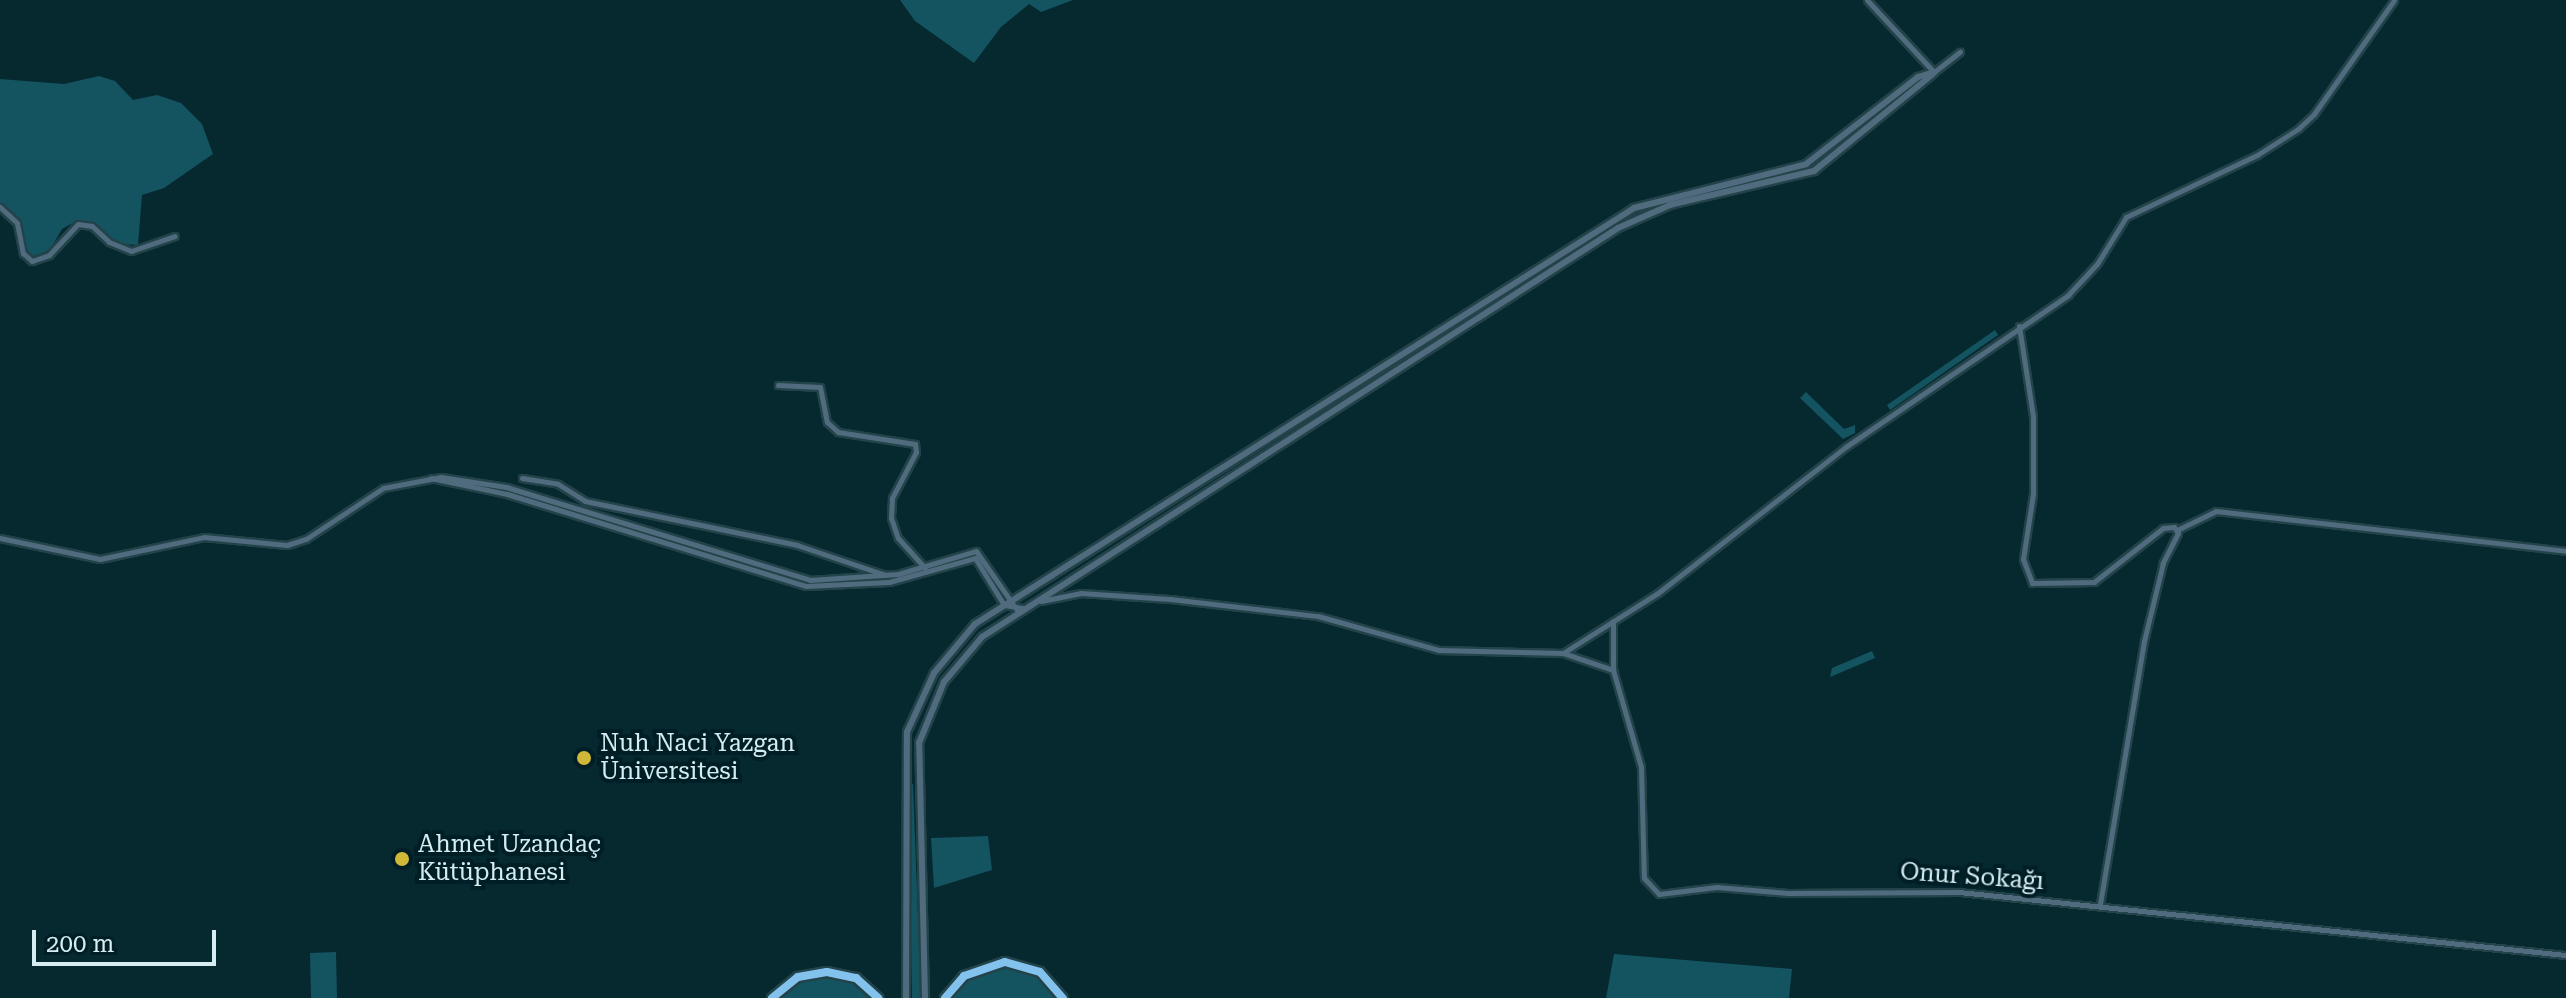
<!DOCTYPE html>
<html>
<head>
<meta charset="utf-8">
<style>
  body { margin:0 }
  #map { position:relative; width:2566px; height:998px; overflow:hidden; background:#06282f; font-family:"Roboto Serif",serif }
  div>[style] { position:absolute }
  [style*='--x'] { left:calc(var(--x)*1px); top:calc(var(--y)*1px); width:calc(var(--w)*1px); rotate:calc(var(--a)*1deg) }
  .green>* { inset:0; background:#145360 }
  .roads { filter:drop-shadow(2px 0 #23434a) drop-shadow(-2px 0 #23434a) drop-shadow(0 2px #23434a) drop-shadow(0 -2px #23434a) }
  .minor>* { height:5px; margin:-2.5px; padding:0 2.5px; transform-origin:2.5px; border-radius:2.5px; background:#506b7d }
  .tertiary>* { height:6px; margin:-3px; padding:0 3px; transform-origin:3px; border-radius:3px; background:#506b7d }
  .trunk>* { height:8px; margin:-4px; padding:0 4px; transform-origin:4px; border-radius:4px; background:#83c2ec }
  .dots>* { width:22px; height:22px; translate:-50% -50%; box-sizing:border-box; border:4px solid #001e25; border-radius:50% }
  span { translate:-50% -50%; white-space:nowrap; text-align:center; line-height:1.15; -webkit-text-stroke:8px #001e25; paint-order:stroke }
  .poi-label { font-size:24px; color:#d5ecf1 }
  .left { translate:0 -50%; text-align:left }
  .street-label { font-size:24px; color:#d5ecf1 }
  .scale { position:absolute; left:32px; top:930px; width:184px; height:36px; box-sizing:border-box; border:4px solid #d5ecf1; border-top:0; padding-left:10px; font-size:24px; line-height:28px; white-space:nowrap; color:#d5ecf1; -webkit-text-stroke:6px #001e25; paint-order:stroke }
</style>
</head>
<body>
<div id="map">
  <div class="green">
    <div style="clip-path:polygon(900px 0,1073px 0,1041px 12px,1029px 4px,1001px 27px,974px 63px,915px 21px)"></div>
    <div style="clip-path:polygon(99px 76px,115px 81px,133px 100px,157px 95px,181px 103px,202px 124px,213px 154px,164px 188px,142px 195px,138px 245px,119px 244px,97px 225px,78px 220px,62px 229px,50px 250px,31px 257px,25px 252px,19px 222px,0 203px,0 79px,64px 84px)"></div>
    <div style="clip-path:polygon(1995px 330px,1998px 335px,1890px 410px,1887px 405px)"></div>
    <div style="clip-path:polygon(1806px 392px,1844px 429px,1855px 425px,1855px 433px,1843px 439px,1800px 398px)"></div>
    <div style="clip-path:polygon(1872px 651px,1875px 658px,1830px 677px,1832px 668px)"></div>
    <div style="clip-path:polygon(908px 784px,913px 784px,921px 998px,912px 998px)"></div>
    <div style="clip-path:polygon(988px 836px,992px 870px,934px 888px,931px 838px)"></div>
    <div style="clip-path:polygon(336px 952px,337px 998px,311px 998px,310px 953px)"></div>
    <div style="clip-path:polygon(1614px 954px,1792px 969px,1789px 998px,1606px 998px)"></div>
    <div style="clip-path:polygon(1001px 965px,1041px 976px,1061px 998px,950px 998px,968px 978px)"></div>
    <div style="clip-path:polygon(827px 976px,850px 981px,873px 998px,777px 998px,796px 981px)"></div>
  </div>
  <div class="roads">
    <div class="minor">
      <div style="--x:1867;--y:0;--w:98;--a:47.1"></div>
      <div style="--x:1934;--y:72;--w:33;--a:-38"></div>
      <div style="--x:0;--y:207;--w:23;--a:43"></div>
      <div style="--x:17;--y:223;--w:31;--a:79"></div>
      <div style="--x:23;--y:253;--w:12;--a:42"></div>
      <div style="--x:32;--y:261;--w:18;--a:-19"></div>
      <div style="--x:49;--y:255;--w:42;--a:-46.9"></div>
      <div style="--x:78;--y:224;--w:14;--a:8"></div>
      <div style="--x:92;--y:226;--w:23;--a:43"></div>
      <div style="--x:109;--y:242;--w:24;--a:22"></div>
      <div style="--x:131;--y:251;--w:46;--a:-18.8"></div>
      <div style="--x:2019;--y:326;--w:91;--a:81.2"></div>
      <div style="--x:2033;--y:416;--w:78;--a:90"></div>
      <div style="--x:2033;--y:494;--w:66;--a:98.7"></div>
      <div style="--x:2023;--y:559;--w:26;--a:69"></div>
      <div style="--x:2032;--y:583;--w:62;--a:-0.9"></div>
      <div style="--x:2094;--y:582;--w:88;--a:-38"></div>
      <div style="--x:2163;--y:528;--w:11;--a:-5"></div>
      <div style="--x:2174;--y:527;--w:7;--a:56"></div>
      <div style="--x:2178;--y:533;--w:34;--a:117"></div>
      <div style="--x:2163;--y:563;--w:80;--a:103.7"></div>
      <div style="--x:2144;--y:641;--w:268;--a:99.5"></div>
      <div style="--x:778;--y:385;--w:42;--a:2.7"></div>
      <div style="--x:820;--y:387;--w:36;--a:79"></div>
      <div style="--x:827;--y:422;--w:15;--a:42"></div>
      <div style="--x:838;--y:432;--w:78;--a:8.9"></div>
      <div style="--x:915;--y:444;--w:8;--a:83"></div>
      <div style="--x:916;--y:452;--w:52;--a:117.6"></div>
      <div style="--x:892;--y:498;--w:20;--a:93"></div>
      <div style="--x:891;--y:518;--w:21;--a:71"></div>
      <div style="--x:898;--y:538;--w:40;--a:48"></div>
      <div style="--x:431;--y:478;--w:78;--a:11.9"></div>
      <div style="--x:507;--y:494;--w:313;--a:17.1"></div>
      <div style="--x:806;--y:586;--w:83;--a:-2.8"></div>
      <div style="--x:889;--y:582;--w:89;--a:-15.6"></div>
      <div style="--x:975;--y:558;--w:55;--a:58.3"></div>
      <div style="--x:1004;--y:605;--w:20;--a:9"></div>
      <div style="--x:522;--y:478;--w:36;--a:9"></div>
      <div style="--x:558;--y:484;--w:32;--a:32"></div>
      <div style="--x:585;--y:501;--w:217;--a:11.7"></div>
      <div style="--x:797;--y:545;--w:93;--a:18.8"></div>
      <div style="--x:2177;--y:530;--w:43;--a:-26"></div>
      <div style="--x:2216;--y:511;--w:352;--a:6.5"></div>
      <div style="--x:0;--y:538;--w:102;--a:11.9"></div>
      <div style="--x:100;--y:559;--w:106;--a:-11.9"></div>
      <div style="--x:204;--y:537;--w:83;--a:5.5"></div>
      <div style="--x:287;--y:545;--w:20;--a:-18"></div>
      <div style="--x:306;--y:539;--w:92;--a:-33.5"></div>
      <div style="--x:383;--y:488;--w:59;--a:-10.7"></div>
      <div style="--x:441;--y:477;--w:66;--a:8.7"></div>
      <div style="--x:506;--y:487;--w:318;--a:17"></div>
      <div style="--x:810;--y:580;--w:88;--a:-3.9"></div>
      <div style="--x:898;--y:574;--w:81;--a:-16.4"></div>
      <div style="--x:976;--y:551;--w:72;--a:55.2"></div>
      <div style="--x:1041;--y:601;--w:41;--a:-11.3"></div>
      <div style="--x:1081;--y:593;--w:89;--a:3.9"></div>
      <div style="--x:1170;--y:599;--w:149;--a:6.6"></div>
      <div style="--x:1318;--y:616;--w:126;--a:15.7"></div>
      <div style="--x:1439;--y:650;--w:124;--a:1.4"></div>
      <div style="--x:1563;--y:653;--w:112;--a:-32.3"></div>
      <div style="--x:1658;--y:593;--w:239;--a:-37.9"></div>
      <div style="--x:1847;--y:446;--w:268;--a:-34.3"></div>
      <div style="--x:2068;--y:295;--w:42;--a:-46.9"></div>
      <div style="--x:2097;--y:264;--w:55;--a:-58.3"></div>
      <div style="--x:2126;--y:217;--w:145;--a:-25.3"></div>
      <div style="--x:2257;--y:155;--w:49;--a:-32.4"></div>
      <div style="--x:2298;--y:129;--w:22;--a:-43"></div>
      <div style="--x:2314;--y:114;--w:139;--a:-54.9"></div>
      <div style="--x:1613;--y:621;--w:49;--a:90"></div>
      <div style="--x:1613;--y:670;--w:101;--a:73.9"></div>
      <div style="--x:1641;--y:767;--w:111;--a:88.5"></div>
      <div style="--x:1644;--y:878;--w:22;--a:47"></div>
      <div style="--x:1659;--y:894;--w:58;--a:-6.9"></div>
      <div style="--x:1717;--y:887;--w:71;--a:4.8"></div>
      <div style="--x:1788;--y:893;--w:171;--a:-0.3"></div>
      <div style="--x:1959;--y:892;--w:610;--a:5.93"></div>
      <div style="--x:1563;--y:653;--w:53;--a:18.8"></div>
    </div>
    <div class="tertiary">
      <div style="--x:906;--y:998;--w:266;--a:-89.8"></div>
      <div style="--x:907;--y:732;--w:65;--a:-65.4"></div>
      <div style="--x:934;--y:673;--w:64;--a:-50.1"></div>
      <div style="--x:975;--y:624;--w:779;--a:-32.26"></div>
      <div style="--x:1634;--y:208;--w:178;--a:-14.3"></div>
      <div style="--x:1806;--y:164;--w:142;--a:-37.8"></div>
      <div style="--x:1918;--y:77;--w:17;--a:-17"></div>
      <div style="--x:925;--y:998;--w:255;--a:-91.3"></div>
      <div style="--x:919;--y:743;--w:66;--a:-67.7"></div>
      <div style="--x:944;--y:682;--w:59;--a:-49.8"></div>
      <div style="--x:982;--y:637;--w:756;--a:-32.74"></div>
      <div style="--x:1618;--y:228;--w:57;--a:-23.9"></div>
      <div style="--x:1670;--y:205;--w:148;--a:-13.3"></div>
      <div style="--x:1814;--y:171;--w:154;--a:-39.2"></div>
    </div>
    <div class="trunk">
      <div style="--x:772;--y:998;--w:33;--a:-39"></div>
      <div style="--x:798;--y:977;--w:29;--a:-10"></div>
      <div style="--x:827;--y:972;--w:30;--a:12"></div>
      <div style="--x:856;--y:978;--w:30;--a:42"></div>
      <div style="--x:945;--y:998;--w:29;--a:-49"></div>
      <div style="--x:964;--y:976;--w:43;--a:-18.9"></div>
      <div style="--x:1005;--y:962;--w:36;--a:16"></div>
      <div style="--x:1040;--y:972;--w:35;--a:49"></div>
    </div>
  </div>
  <div class="dots">
    <div style="left:584px;top:758px;background:#cfb837"></div>
    <div style="left:402px;top:859px;background:#cfb837"></div>
  </div>
  <div class="poi-label">
    <span class="left" style="left:600px;top:758px">Nuh Naci Yazgan<br>Üniversitesi</span>
    <span class="left" style="left:418px;top:859px">Ahmet Uzandaç<br>Kütüphanesi</span>
  </div>
  <div class="street-label">
    <span style="left:1972px;top:877px;rotate:4deg">Onur Sokağı</span>
  </div>
  <div class="scale">200 m</div>
</div>
</body>
</html>
